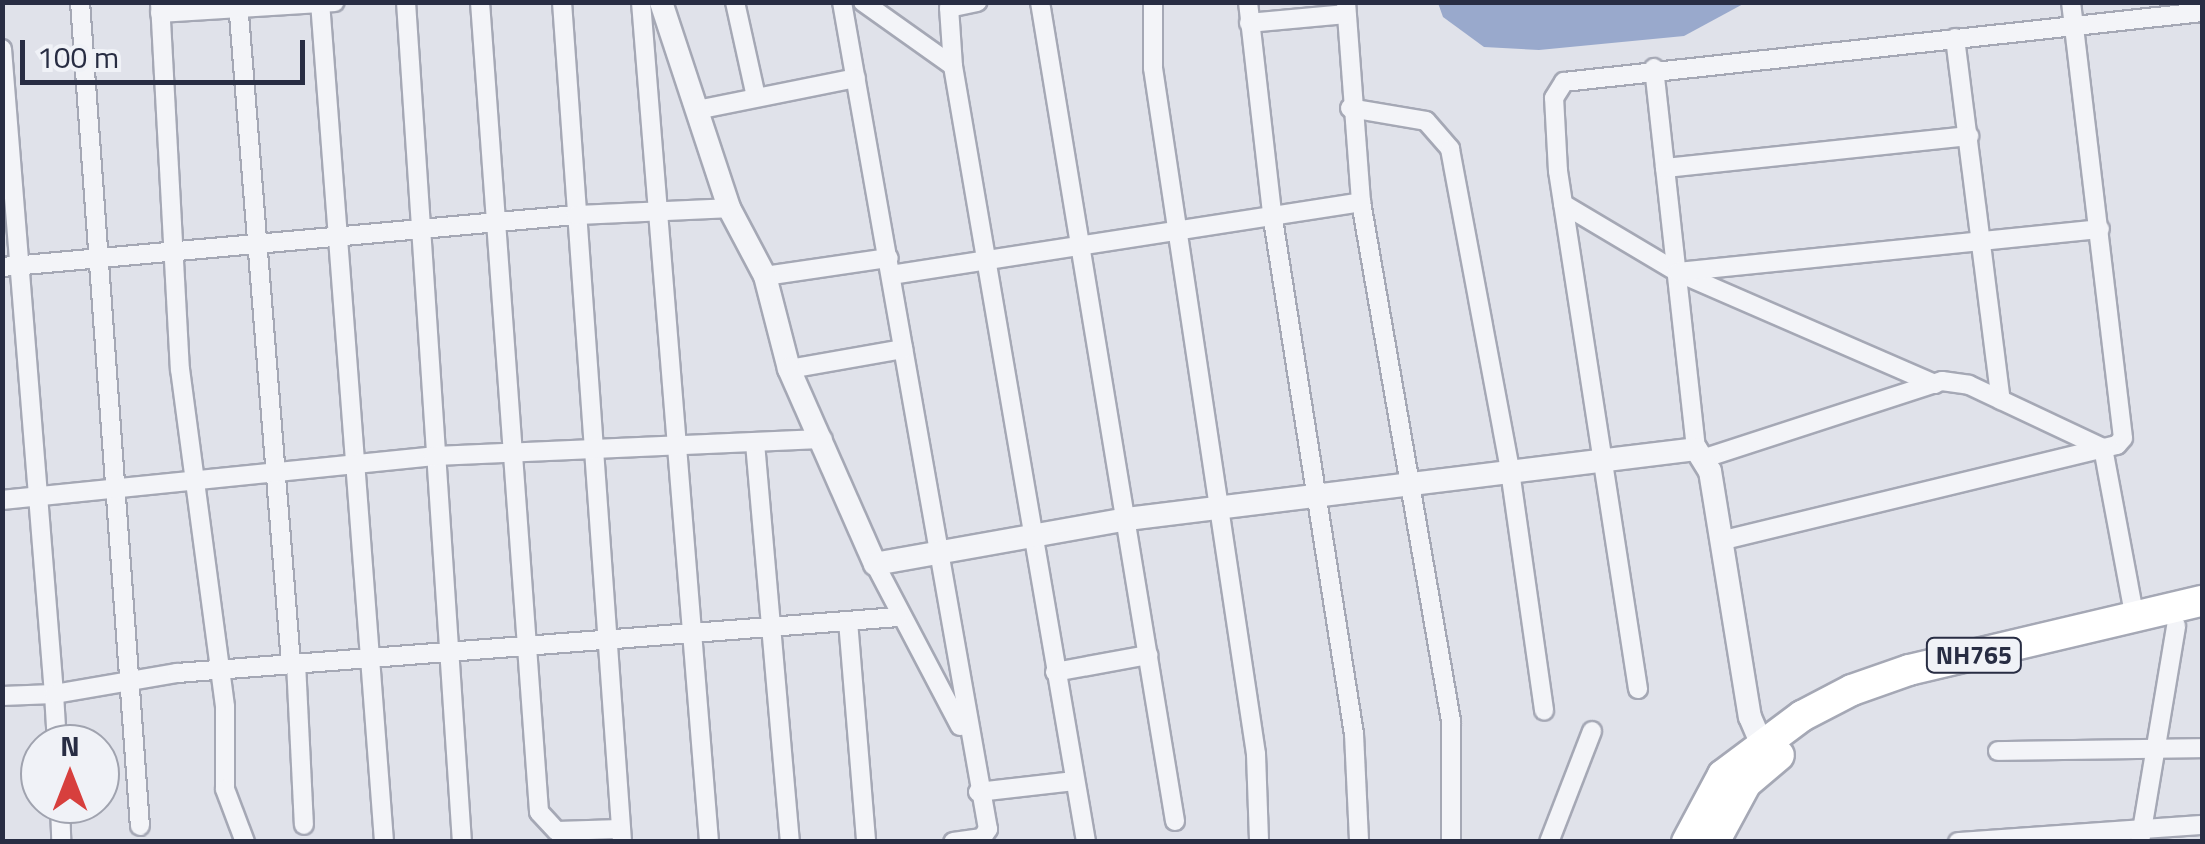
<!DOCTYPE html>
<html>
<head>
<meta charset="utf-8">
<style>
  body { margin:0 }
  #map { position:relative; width:2205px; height:844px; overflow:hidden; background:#e0e2ea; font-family:"Titillium Web",sans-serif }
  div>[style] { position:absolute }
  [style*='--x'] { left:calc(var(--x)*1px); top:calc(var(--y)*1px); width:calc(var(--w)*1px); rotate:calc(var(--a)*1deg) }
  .water>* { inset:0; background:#99a9cc }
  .roads { filter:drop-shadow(2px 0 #a5a8b5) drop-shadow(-2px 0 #a5a8b5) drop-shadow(0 2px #a5a8b5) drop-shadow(0 -2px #a5a8b5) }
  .minor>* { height:18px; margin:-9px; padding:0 9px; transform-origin:9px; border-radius:9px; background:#f3f4f8 }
  .tertiary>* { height:22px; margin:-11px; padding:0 11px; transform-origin:11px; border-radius:11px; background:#f3f4f8 }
  .trunk>* { height:30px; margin:-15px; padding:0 15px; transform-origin:15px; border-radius:15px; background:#fff }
  span { translate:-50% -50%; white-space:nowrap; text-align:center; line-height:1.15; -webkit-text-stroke:9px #f0f2f7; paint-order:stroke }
  .shield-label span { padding:2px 8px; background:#f0f2f7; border:2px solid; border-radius:8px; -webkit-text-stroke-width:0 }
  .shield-label { font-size:25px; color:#282d43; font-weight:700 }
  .frame { position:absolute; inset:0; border:5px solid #282d43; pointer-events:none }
  .north { position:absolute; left:20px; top:724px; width:100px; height:100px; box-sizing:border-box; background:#f0f2f7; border:2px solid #a0a3af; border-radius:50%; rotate:0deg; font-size:28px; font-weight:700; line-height:40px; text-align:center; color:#282d43 }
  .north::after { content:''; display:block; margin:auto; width:35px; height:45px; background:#d73f3d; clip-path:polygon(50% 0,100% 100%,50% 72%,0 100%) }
  .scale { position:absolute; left:20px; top:40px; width:285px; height:45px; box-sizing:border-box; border:5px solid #282d43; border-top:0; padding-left:12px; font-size:30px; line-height:35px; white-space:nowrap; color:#282d43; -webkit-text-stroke:8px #f0f2f7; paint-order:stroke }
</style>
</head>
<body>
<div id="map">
  <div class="water">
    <div style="clip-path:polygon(1438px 3px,1438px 2px,1745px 3px,1684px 36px,1539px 50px,1484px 47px,1443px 17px)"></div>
  </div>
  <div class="roads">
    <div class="minor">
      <div style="--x:80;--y:2;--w:826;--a:85.84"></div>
      <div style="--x:160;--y:2;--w:368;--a:86.9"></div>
      <div style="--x:180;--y:369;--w:341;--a:82.4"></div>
      <div style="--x:225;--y:707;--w:82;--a:90"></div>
      <div style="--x:225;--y:789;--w:57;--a:69.3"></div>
      <div style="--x:238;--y:2;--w:664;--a:85.42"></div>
      <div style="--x:320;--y:2;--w:842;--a:85.64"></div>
      <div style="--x:406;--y:2;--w:842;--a:86.19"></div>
      <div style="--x:480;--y:2;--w:812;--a:85.83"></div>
      <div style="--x:539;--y:812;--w:26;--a:47"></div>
      <div style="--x:557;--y:831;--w:63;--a:-1.8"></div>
      <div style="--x:562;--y:2;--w:842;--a:85.91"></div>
      <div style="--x:641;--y:2;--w:843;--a:85.37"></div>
      <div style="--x:735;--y:2;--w:97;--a:77.5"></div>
      <div style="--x:842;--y:2;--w:840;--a:79.99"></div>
      <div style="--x:988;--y:829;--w:11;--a:124"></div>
      <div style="--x:982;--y:838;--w:29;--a:172"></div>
      <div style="--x:863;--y:2;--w:110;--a:35.4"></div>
      <div style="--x:953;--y:66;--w:787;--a:80.27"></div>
      <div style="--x:1040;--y:2;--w:830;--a:80.64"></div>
      <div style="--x:1153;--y:2;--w:66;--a:90"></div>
      <div style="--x:1153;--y:68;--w:694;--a:81.46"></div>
      <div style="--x:1256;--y:754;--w:88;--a:88"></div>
      <div style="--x:1248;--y:2;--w:212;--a:83.5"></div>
      <div style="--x:1272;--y:213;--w:527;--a:81.06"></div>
      <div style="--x:1354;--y:734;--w:108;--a:87.3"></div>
      <div style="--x:1346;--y:2;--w:201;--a:85.7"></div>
      <div style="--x:1361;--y:202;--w:527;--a:80.16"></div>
      <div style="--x:1451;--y:721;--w:121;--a:90"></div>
      <div style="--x:160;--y:13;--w:175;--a:-3.6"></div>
      <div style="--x:1249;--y:23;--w:97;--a:-5.3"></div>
      <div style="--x:1955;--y:38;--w:365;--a:82.8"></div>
      <div style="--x:2;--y:49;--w:647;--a:85.39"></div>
      <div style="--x:54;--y:694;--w:52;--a:177.8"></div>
      <div style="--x:953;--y:66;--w:58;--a:-93.9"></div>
      <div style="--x:949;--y:8;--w:29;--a:-12"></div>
      <div style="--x:1654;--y:68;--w:383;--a:83.7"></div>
      <div style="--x:1350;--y:108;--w:77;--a:9.7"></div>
      <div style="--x:1426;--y:121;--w:37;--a:49"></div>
      <div style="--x:1450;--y:149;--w:328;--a:79.4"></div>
      <div style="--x:1510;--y:471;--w:242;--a:81.9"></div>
      <div style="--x:697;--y:110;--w:162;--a:-11.4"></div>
      <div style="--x:1665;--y:168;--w:306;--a:-6"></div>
      <div style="--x:1563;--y:204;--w:133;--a:30.8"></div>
      <div style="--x:1677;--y:272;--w:281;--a:23.5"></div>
      <div style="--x:2;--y:267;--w:576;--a:-5.18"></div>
      <div style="--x:576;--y:215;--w:153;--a:-2.6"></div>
      <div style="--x:1677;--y:272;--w:425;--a:-5.8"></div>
      <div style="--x:891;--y:275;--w:476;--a:-8.8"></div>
      <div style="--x:765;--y:276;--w:125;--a:-8.3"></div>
      <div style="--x:789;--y:369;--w:116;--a:-10"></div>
      <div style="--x:755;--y:443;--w:401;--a:85"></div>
      <div style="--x:1705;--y:458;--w:249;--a:-18"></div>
      <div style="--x:1942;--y:381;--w:27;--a:8"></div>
      <div style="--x:1969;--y:385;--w:148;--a:25.2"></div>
      <div style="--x:2103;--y:448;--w:174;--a:79.4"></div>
      <div style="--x:2;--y:500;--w:433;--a:-5.8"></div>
      <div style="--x:433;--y:456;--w:390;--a:-2.5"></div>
      <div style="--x:1720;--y:541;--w:408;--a:-13.6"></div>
      <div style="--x:2117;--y:445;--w:9;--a:-49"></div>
      <div style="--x:2123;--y:438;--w:439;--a:-96.8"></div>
      <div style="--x:875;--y:564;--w:183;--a:62.3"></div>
      <div style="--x:848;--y:621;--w:222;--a:85.3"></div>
      <div style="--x:296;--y:663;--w:162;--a:87.2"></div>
      <div style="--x:1055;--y:672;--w:95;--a:-10.4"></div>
      <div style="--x:1638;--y:689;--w:524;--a:-98.78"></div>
      <div style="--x:1558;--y:171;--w:73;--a:-93.1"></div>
      <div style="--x:1554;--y:98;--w:19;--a:-58"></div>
      <div style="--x:1564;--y:82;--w:642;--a:-6.26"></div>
      <div style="--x:57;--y:744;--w:50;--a:-93.4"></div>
      <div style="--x:54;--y:694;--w:125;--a:-9.7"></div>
      <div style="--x:177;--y:673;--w:723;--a:-4.44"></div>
      <div style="--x:1998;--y:751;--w:204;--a:-0.8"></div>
      <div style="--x:978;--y:792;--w:97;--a:-6.5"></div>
      <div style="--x:60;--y:804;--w:38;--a:88"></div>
      <div style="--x:1549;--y:842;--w:119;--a:-68.8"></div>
      <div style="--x:1958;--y:842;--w:245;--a:-4"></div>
      <div style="--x:2140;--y:842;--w:219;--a:-80.5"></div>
    </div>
    <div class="tertiary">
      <div style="--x:661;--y:2;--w:217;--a:71.7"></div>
      <div style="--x:729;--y:208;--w:77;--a:62.1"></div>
      <div style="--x:765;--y:276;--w:96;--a:75.5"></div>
      <div style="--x:789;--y:369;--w:213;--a:66.2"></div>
      <div style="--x:875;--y:564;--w:256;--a:-10.1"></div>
      <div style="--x:1127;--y:519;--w:573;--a:-7.01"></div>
      <div style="--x:1696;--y:449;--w:26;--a:58"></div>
      <div style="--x:1710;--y:471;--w:249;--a:80.8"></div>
      <div style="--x:1750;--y:717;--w:46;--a:66.8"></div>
    </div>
    <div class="trunk">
      <div style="--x:1687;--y:842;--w:76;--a:-61.8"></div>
      <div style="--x:1723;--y:775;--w:99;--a:-36.8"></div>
      <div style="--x:1802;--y:716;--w:56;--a:-27.5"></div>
      <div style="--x:1852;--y:690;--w:60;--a:-19.3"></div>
      <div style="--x:1909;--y:670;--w:301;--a:-13.3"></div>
      <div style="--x:1714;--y:842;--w:67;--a:-61.5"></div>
      <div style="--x:1746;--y:783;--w:43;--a:-40.3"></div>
    </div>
  </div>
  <div class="shield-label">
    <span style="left:1974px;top:655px">NH765</span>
  </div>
  <div class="frame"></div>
  <div class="north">N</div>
  <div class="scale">100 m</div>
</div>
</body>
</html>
